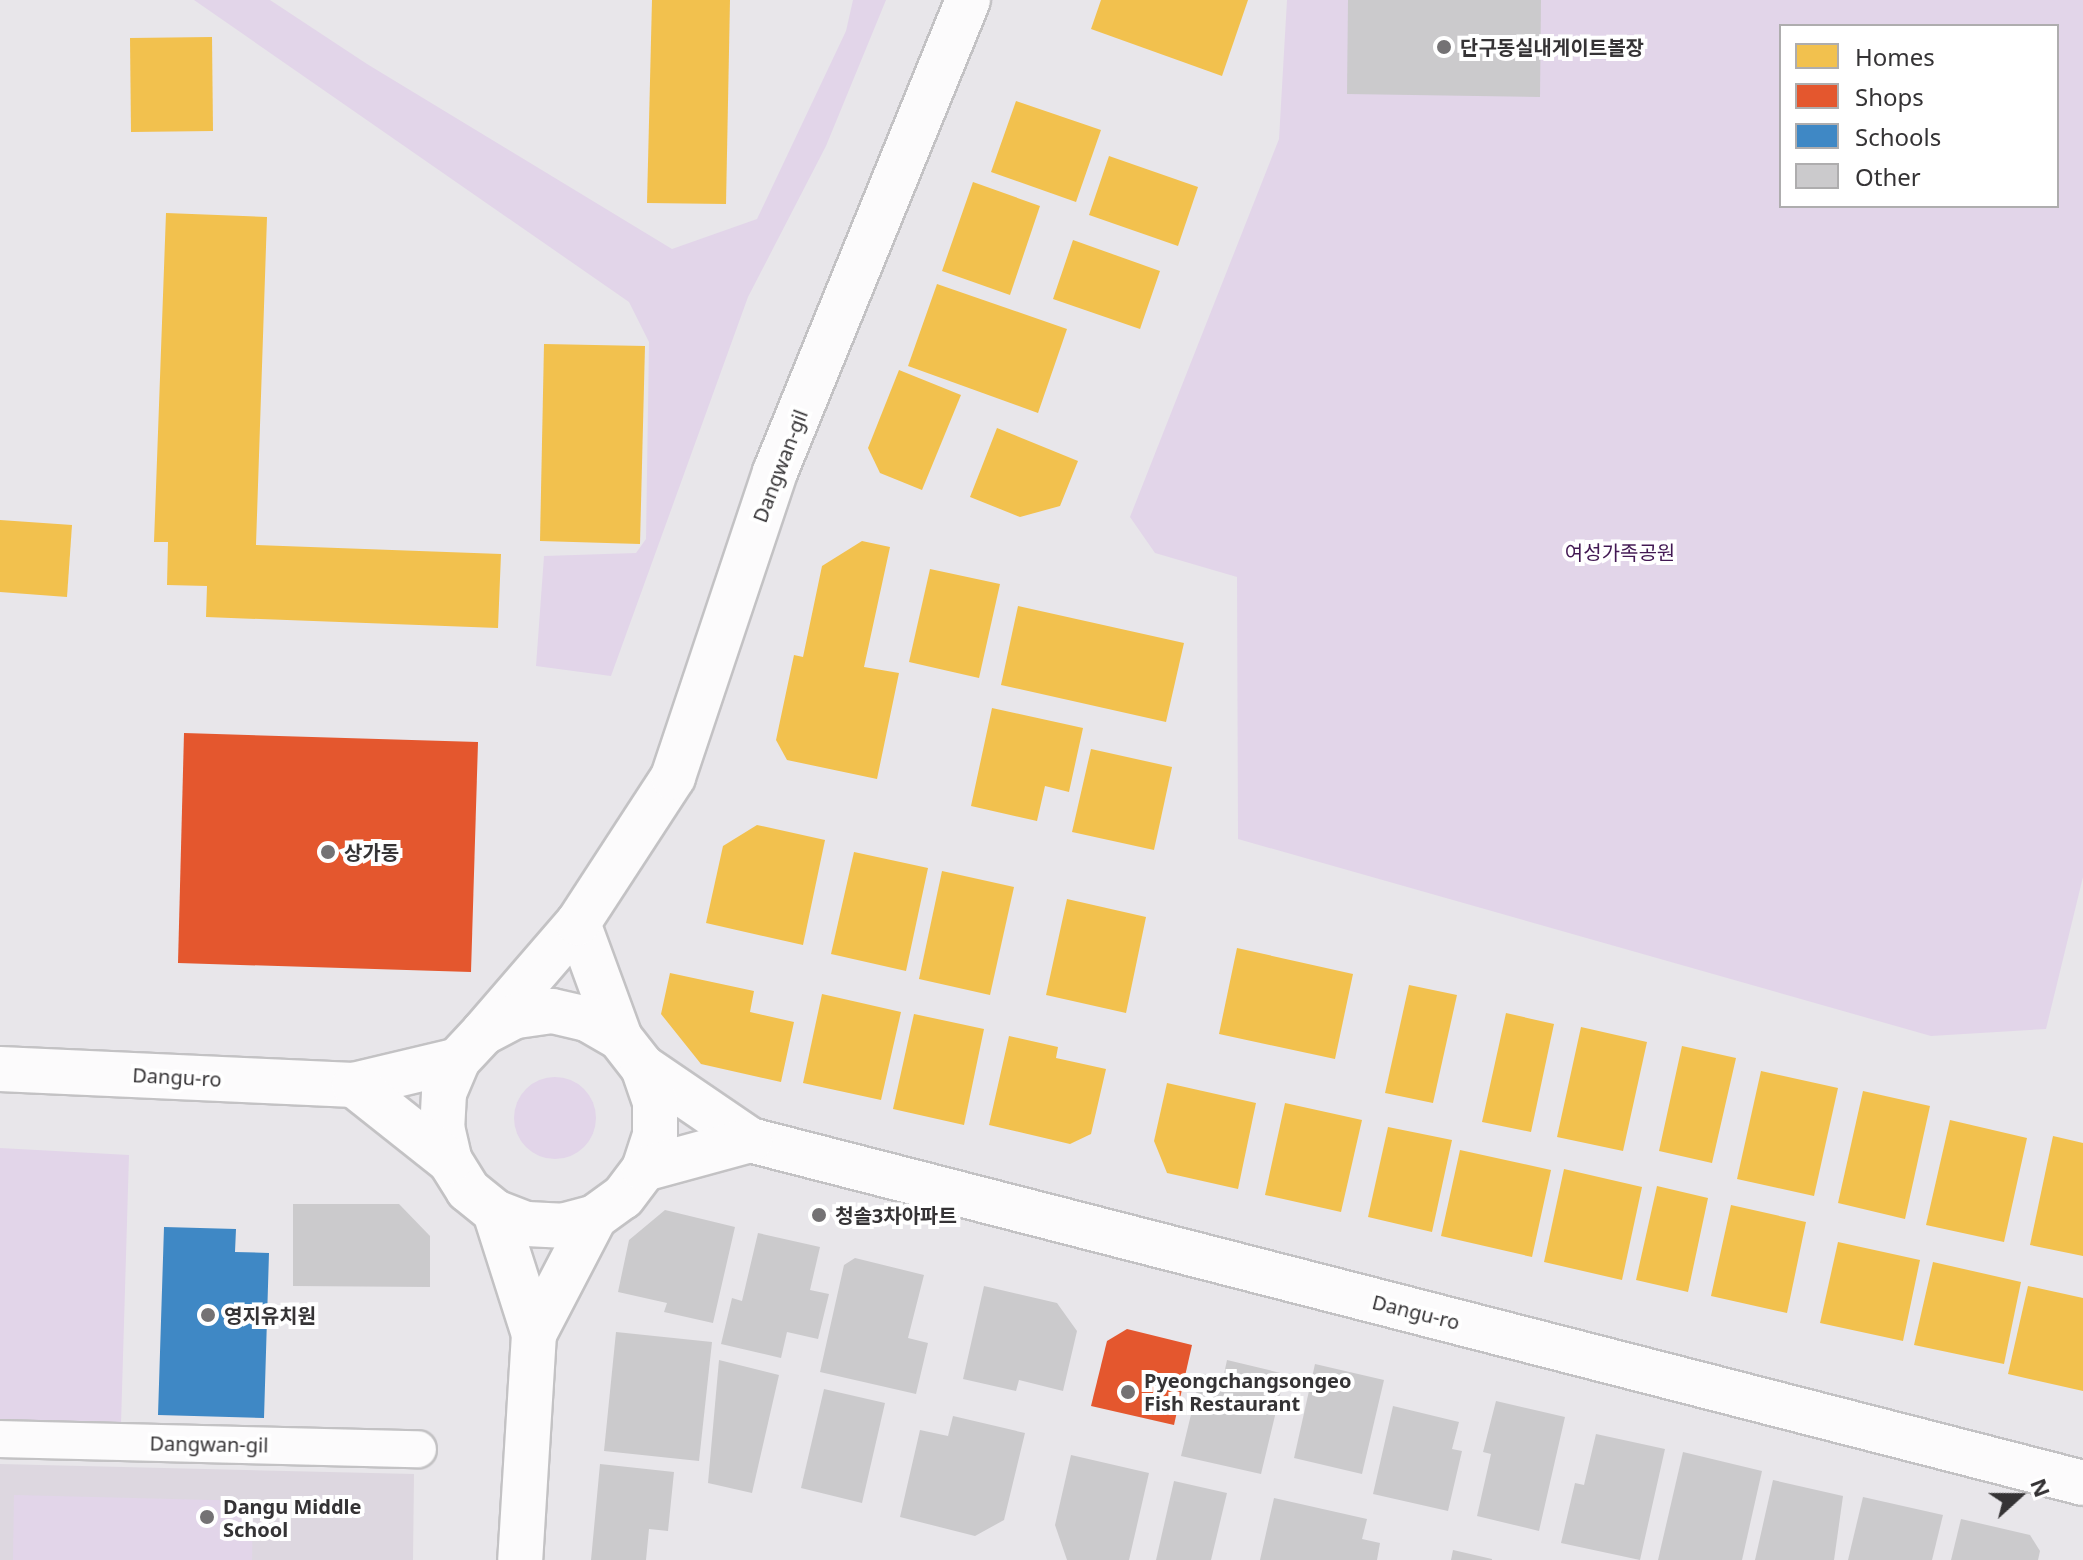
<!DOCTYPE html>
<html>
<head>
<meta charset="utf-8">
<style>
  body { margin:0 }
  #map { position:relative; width:2083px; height:1560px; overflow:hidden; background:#e8e6ea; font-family:"Noto Sans","Noto Sans KR",sans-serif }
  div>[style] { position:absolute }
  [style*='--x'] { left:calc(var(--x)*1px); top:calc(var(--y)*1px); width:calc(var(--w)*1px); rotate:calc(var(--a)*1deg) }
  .built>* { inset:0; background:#ddd7e0 }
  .green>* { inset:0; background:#e2d5e9 }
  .round { border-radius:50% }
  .homes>* { inset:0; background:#f2c14e }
  .shops>* { inset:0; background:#e4572e }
  .schools>* { inset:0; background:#3f88c5 }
  .building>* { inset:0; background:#cbcacc }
  .roads { filter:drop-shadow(2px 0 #c3c2c4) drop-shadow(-2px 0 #c3c2c4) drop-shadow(0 2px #c3c2c4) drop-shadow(0 -2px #c3c2c4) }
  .pedestrian>* { height:36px; margin:-18px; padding:0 18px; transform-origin:18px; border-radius:18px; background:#fcfbfc }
  .tertiary>* { height:44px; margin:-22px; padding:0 22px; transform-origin:22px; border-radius:22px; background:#fcfbfc }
  .dots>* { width:22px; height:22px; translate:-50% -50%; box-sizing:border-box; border:4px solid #fff; border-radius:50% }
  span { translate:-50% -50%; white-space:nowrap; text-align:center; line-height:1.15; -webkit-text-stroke:8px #fff; paint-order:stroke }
  .poi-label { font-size:20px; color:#353335; font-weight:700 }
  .left { translate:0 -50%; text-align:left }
  .street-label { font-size:20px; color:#353335 }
  .park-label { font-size:20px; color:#421853 }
  .legend { position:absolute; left:1779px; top:24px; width:280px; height:184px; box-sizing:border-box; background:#fff; border:2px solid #aeadae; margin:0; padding:10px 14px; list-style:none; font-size:24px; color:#353335 }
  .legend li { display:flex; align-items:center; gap:16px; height:40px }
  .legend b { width:40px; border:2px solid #aeadae }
  .north { position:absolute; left:1979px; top:1456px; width:80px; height:80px; -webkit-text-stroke:6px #fff; paint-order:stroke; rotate:69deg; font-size:22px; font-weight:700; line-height:32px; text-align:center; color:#353335 }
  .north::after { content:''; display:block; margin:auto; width:28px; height:36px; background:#353335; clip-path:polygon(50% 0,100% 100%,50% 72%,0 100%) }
</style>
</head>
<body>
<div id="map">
  <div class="built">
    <div style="clip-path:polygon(0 1464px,414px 1474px,413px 1560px,0 1560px)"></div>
  </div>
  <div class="green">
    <div style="clip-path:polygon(194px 0,270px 0,367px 64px,672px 249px,757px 219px,846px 31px,853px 0,886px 0,826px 146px,748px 297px,611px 676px,536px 666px,544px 556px,636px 553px,646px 539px,649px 342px,629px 302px)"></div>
    <div style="clip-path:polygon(evenodd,1287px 0,2083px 0,2083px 877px,2046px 1029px,1931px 1036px,1238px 839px,1237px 577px,1155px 553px,1130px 517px,1279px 139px,1287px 0,1781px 26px,2057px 26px,2057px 206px,1781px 206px,1781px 26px)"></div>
    <div class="round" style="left:514px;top:1077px;width:82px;height:82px"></div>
    <div style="clip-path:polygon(0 1148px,129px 1155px,121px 1424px,0 1421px)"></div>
    <div style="clip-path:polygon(14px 1495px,253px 1501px,252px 1560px,13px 1560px)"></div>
  </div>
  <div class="homes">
    <div style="clip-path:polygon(652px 0,730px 0,726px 204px,647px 203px)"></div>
    <div style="clip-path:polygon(1101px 0,1248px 0,1222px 76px,1091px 29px)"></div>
    <div style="clip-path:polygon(212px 37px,213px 131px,131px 132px,130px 38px)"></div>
    <div style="clip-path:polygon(1016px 101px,1101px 130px,1076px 202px,991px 172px)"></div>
    <div style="clip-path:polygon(1109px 156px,1198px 187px,1178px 246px,1089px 215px)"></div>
    <div style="clip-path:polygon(973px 182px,1040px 206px,1010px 295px,942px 271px)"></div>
    <div style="clip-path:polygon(166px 213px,267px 217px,256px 545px,501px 554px,498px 628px,206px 617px,207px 586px,167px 585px,168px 542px,154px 542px)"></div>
    <div style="clip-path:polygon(1073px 240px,1160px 271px,1140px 329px,1053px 299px)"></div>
    <div style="clip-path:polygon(937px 284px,1067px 329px,1038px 413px,908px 366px)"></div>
    <div style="clip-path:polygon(544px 344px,645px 346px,640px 544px,540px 541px)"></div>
    <div style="clip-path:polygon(899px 370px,961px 395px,922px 490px,880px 473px,868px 448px)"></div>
    <div style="clip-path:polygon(997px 428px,1078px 461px,1060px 506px,1020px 517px,970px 497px)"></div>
    <div style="clip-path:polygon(0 520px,72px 525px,67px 597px,0 592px)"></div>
    <div style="clip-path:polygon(862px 541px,890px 547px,864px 667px,899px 673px,877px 779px,787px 760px,776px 740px,794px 655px,803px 657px,822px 566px)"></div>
    <div style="clip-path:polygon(930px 569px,1000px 584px,979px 678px,909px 662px)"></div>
    <div style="clip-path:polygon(1018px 606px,1184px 643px,1166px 722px,1001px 685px)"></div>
    <div style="clip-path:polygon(992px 708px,1083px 728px,1069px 792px,1045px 786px,1037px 821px,971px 806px)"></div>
    <div style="clip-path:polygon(1091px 749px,1172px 767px,1154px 850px,1072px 832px)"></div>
    <div style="clip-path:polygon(757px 825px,825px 840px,803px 945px,706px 923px,723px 846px)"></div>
    <div style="clip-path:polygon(854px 852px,928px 868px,906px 971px,831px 954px)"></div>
    <div style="clip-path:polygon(942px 871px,1014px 887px,990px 995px,919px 979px)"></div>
    <div style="clip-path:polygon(1067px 899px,1146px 917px,1126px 1013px,1046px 995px)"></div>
    <div style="clip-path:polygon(1237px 948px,1353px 974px,1335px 1059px,1219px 1034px)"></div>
    <div style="clip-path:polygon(670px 973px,754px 991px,750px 1012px,794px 1022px,781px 1082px,701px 1064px,661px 1014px)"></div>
    <div style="clip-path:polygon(1409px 985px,1457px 995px,1433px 1103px,1385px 1093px)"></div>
    <div style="clip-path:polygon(822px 994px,901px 1012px,881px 1100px,803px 1083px)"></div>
    <div style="clip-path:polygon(1506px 1013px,1554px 1024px,1531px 1132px,1482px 1122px)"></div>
    <div style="clip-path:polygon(914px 1014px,984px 1029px,964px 1125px,893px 1109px)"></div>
    <div style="clip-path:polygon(1581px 1027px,1647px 1042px,1623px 1151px,1557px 1137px)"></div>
    <div style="clip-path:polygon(1009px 1036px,1058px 1047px,1056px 1058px,1106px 1069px,1091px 1134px,1070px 1144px,989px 1125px)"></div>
    <div style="clip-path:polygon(1682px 1046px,1736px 1058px,1712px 1163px,1659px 1151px)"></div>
    <div style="clip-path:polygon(1761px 1071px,1838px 1088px,1814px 1196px,1737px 1179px)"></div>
    <div style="clip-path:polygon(1167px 1083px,1256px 1103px,1238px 1189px,1167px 1173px,1154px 1141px)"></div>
    <div style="clip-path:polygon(1863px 1091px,1930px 1106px,1905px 1219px,1838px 1203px)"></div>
    <div style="clip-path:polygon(1285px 1103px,1362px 1120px,1341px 1212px,1265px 1195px)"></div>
    <div style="clip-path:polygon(1950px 1120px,2027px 1138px,2004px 1242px,1926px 1225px)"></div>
    <div style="clip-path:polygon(1388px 1127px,1452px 1140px,1432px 1232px,1368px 1217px)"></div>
    <div style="clip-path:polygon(2053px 1136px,2083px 1143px,2083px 1256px,2030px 1245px)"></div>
    <div style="clip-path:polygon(1460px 1150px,1551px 1170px,1532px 1257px,1441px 1236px)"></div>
    <div style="clip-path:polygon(1564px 1169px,1642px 1187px,1622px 1280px,1544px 1262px)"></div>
    <div style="clip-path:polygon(1657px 1186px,1708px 1198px,1688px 1292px,1636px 1280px)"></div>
    <div style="clip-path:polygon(1731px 1205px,1806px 1222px,1787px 1313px,1711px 1296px)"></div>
    <div style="clip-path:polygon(1838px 1242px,1920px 1260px,1903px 1341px,1820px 1323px)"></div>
    <div style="clip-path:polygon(1933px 1262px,2021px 1282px,2004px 1364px,1914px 1345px)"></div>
    <div style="clip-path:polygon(2028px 1286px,2083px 1298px,2083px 1391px,2008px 1374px)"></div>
  </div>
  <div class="shops">
    <div style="clip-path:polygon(184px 733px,478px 742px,471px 972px,178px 963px)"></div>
    <div style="clip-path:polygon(1127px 1329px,1192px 1345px,1174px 1425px,1091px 1406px,1107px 1341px)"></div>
  </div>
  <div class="schools">
    <div style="clip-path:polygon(164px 1227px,236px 1229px,235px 1252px,269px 1253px,264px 1418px,158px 1415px)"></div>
  </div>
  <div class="building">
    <div style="clip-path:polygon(1348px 0,1541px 0,1540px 97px,1347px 94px)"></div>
    <div style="clip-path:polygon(293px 1204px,399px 1204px,430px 1236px,430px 1287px,293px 1286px)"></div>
    <div style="clip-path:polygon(665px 1210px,735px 1227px,713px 1323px,664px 1312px,667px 1303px,618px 1292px,629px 1240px)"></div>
    <div style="clip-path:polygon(758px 1233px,820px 1247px,810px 1290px,829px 1294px,818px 1339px,787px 1332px,781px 1358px,721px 1344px,732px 1298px,742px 1301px)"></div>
    <div style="clip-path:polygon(855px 1258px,924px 1275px,908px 1338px,928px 1343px,916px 1394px,820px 1372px,844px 1265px)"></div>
    <div style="clip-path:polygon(984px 1286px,1057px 1303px,1077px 1331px,1063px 1391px,1019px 1380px,1016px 1391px,963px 1379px)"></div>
    <div style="clip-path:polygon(616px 1332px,712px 1342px,699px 1461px,604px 1451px)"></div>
    <div style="clip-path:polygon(719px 1360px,779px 1375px,752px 1493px,708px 1483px)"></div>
    <div style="clip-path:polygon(1227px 1360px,1285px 1374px,1261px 1474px,1181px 1456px,1201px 1373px,1223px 1379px)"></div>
    <div style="clip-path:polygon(1315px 1364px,1384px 1380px,1362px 1474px,1294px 1458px)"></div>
    <div style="clip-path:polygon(824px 1389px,885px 1403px,862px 1503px,801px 1488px)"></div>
    <div style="clip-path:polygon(1496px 1401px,1565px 1417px,1539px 1531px,1477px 1516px,1491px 1454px,1483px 1452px)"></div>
    <div style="clip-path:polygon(1393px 1406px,1459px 1422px,1452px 1449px,1462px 1451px,1448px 1511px,1373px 1494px)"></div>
    <div style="clip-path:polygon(953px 1416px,1025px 1433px,1004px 1520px,975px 1536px,900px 1517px,920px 1430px,948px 1436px)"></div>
    <div style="clip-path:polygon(1596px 1434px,1665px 1449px,1640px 1560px,1561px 1543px,1575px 1483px,1584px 1485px)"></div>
    <div style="clip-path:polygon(1683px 1452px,1762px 1471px,1742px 1560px,1658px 1560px)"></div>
    <div style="clip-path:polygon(1071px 1455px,1149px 1473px,1129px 1560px,1067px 1560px,1055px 1525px)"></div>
    <div style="clip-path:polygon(600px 1464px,674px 1472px,668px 1531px,649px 1529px,646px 1560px,591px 1560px)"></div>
    <div style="clip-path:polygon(1773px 1480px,1843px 1496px,1834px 1560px,1755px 1560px)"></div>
    <div style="clip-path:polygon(1174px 1481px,1227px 1493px,1211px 1560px,1156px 1560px)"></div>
    <div style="clip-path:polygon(1863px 1497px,1943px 1515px,1932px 1560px,1848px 1560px)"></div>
    <div style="clip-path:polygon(1274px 1498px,1367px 1519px,1362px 1539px,1380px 1543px,1377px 1560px,1260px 1560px)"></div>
    <div style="clip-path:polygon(1961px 1519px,2030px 1535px,2040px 1551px,2038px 1560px,1951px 1560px)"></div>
    <div style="clip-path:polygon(1453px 1550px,1492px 1559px,1492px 1560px,1451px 1560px)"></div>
  </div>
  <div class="roads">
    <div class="pedestrian">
      <div style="--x:0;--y:1439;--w:418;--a:1.4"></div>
    </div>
    <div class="tertiary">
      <div style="--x:578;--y:923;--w:122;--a:69.9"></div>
      <div style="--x:620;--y:1038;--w:37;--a:52"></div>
      <div style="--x:643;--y:1067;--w:130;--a:34.3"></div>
      <div style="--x:750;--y:1140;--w:1376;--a:14.43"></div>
      <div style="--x:483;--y:1033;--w:145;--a:-49.2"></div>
      <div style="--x:578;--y:923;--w:174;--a:-56.9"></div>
      <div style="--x:673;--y:777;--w:322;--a:-71.5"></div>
      <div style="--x:775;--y:472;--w:510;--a:-67.76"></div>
      <div style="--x:620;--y:1038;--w:38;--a:-150"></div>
      <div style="--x:587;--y:1019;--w:36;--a:-167"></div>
      <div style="--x:552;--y:1011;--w:37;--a:172"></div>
      <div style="--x:515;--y:1016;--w:36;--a:152"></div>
      <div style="--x:483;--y:1033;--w:37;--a:133"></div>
      <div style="--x:458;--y:1060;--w:36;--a:113"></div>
      <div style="--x:444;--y:1093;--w:34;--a:93"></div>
      <div style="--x:442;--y:1127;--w:35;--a:77"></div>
      <div style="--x:450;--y:1161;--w:34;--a:58"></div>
      <div style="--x:468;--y:1190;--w:35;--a:39"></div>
      <div style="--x:495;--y:1212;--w:34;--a:21"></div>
      <div style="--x:527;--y:1224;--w:35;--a:3"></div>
      <div style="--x:562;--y:1226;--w:34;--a:-15"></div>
      <div style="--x:595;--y:1217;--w:34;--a:-36"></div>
      <div style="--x:623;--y:1197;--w:35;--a:-53"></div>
      <div style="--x:644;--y:1169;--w:35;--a:-72"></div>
      <div style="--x:655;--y:1136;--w:34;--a:-90"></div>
      <div style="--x:655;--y:1102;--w:37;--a:-109"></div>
      <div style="--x:0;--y:1069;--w:354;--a:2.6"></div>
      <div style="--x:354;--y:1085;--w:107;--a:-13.5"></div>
      <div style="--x:354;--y:1085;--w:122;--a:38.4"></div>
      <div style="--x:644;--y:1169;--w:110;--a:-15.3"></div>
      <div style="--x:495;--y:1212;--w:128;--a:72.3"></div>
      <div style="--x:534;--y:1334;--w:226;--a:93.5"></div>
      <div style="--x:534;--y:1334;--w:132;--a:-62.5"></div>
    </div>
  </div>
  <div class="dots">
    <div style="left:1444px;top:47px;background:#747274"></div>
    <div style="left:328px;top:852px;background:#747274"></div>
    <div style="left:819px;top:1215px;background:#747274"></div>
    <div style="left:208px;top:1315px;background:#747274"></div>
    <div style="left:1128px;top:1392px;background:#747274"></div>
    <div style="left:207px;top:1517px;background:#747274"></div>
  </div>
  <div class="poi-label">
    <span class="left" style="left:1460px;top:47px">단구동실내게이트볼장</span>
    <span class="left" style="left:344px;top:852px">상가동</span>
    <span class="left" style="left:835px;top:1215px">청솔3차아파트</span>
    <span class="left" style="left:224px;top:1315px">영지유치원</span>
    <span class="left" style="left:1144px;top:1392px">Pyeongchangsongeo<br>Fish Restaurant</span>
    <span class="left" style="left:223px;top:1518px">Dangu Middle<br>School</span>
  </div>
  <div class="street-label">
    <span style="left:780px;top:466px;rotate:-69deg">Dangwan-gil</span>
    <span style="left:177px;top:1077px;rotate:3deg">Dangu-ro</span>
    <span style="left:1416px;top:1312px;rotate:14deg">Dangu-ro</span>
    <span style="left:209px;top:1444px;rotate:1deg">Dangwan-gil</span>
  </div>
  <div class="park-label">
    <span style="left:1620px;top:552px">여성가족공원</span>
  </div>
  <ul class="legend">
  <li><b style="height:22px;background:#f2c14e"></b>Homes</li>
  <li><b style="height:22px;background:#e4572e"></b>Shops</li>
  <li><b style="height:22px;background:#3f88c5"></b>Schools</li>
  <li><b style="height:22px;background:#cbcacc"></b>Other</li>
  </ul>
  <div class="north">N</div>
</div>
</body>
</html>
